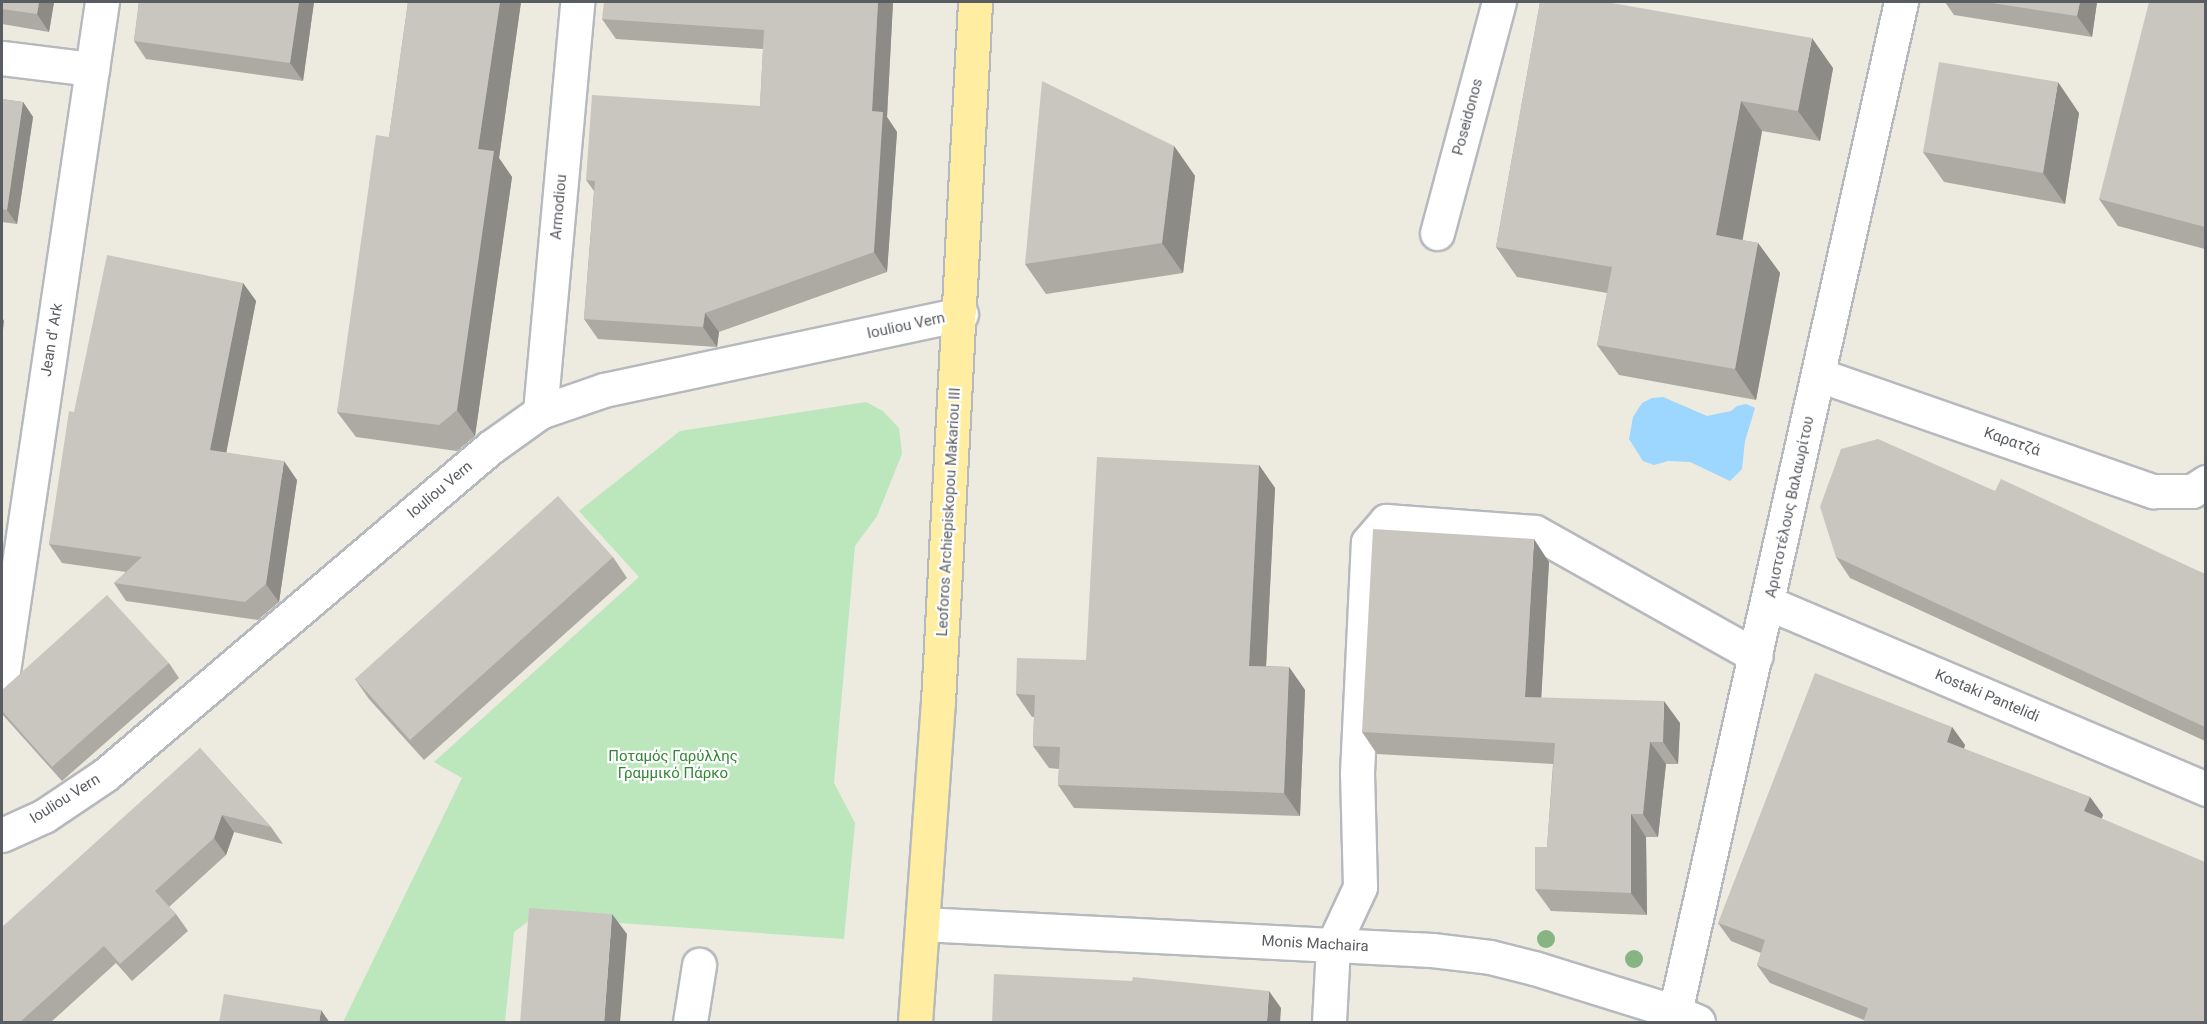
<!DOCTYPE html>
<html>
<head>
<meta charset="utf-8">
<style>
  body { margin:0 }
  #map { position:relative; width:2207px; height:1024px; overflow:hidden; background:#edeae0; font-family:Roboto,sans-serif }
  div>[style] { position:absolute }
  [style*='--x'] { left:calc(var(--x)*1px); top:calc(var(--y)*1px); width:calc(var(--w)*1px); rotate:calc(var(--a)*1deg) }
  .green>* { inset:0; background:#bce6bb }
  .water>* { inset:0; background:#9dd6ff }
  .roads { filter:drop-shadow(2px 0 #b6b9bd) drop-shadow(-2px 0 #b6b9bd) drop-shadow(0 2px #b6b9bd) drop-shadow(0 -2px #b6b9bd) }
  .minor>* { height:33px; margin:-16.5px; padding:0 16.5px; transform-origin:16.5px; border-radius:16.5px; background:#fff }
  .major>* { height:33px; margin:-16.5px; padding:0 16.5px; transform-origin:16.5px; border-radius:16.5px; background:#ffeea2 }
  .trees>* { width:18px; height:18px; margin:-9px; border-radius:50%; background:#86b482 }
  .wall>* { inset:0; background:#adaaa4 }
  .shaded-wall>* { inset:0; background:#8d8b86 }
  .building>* { inset:0; background:#c9c6bf }
  span { translate:-50% -50%; white-space:nowrap; text-align:center; line-height:1.15; -webkit-text-stroke:4.5px #fff; paint-order:stroke }
  .street-label { font-size:15px; color:#595d62 }
  .park-label { font-size:15px; color:#328735 }
  .frame { position:absolute; inset:0; border:3px solid #595d62; pointer-events:none }
</style>
</head>
<body>
<div id="map">
  <div class="green">
    <div style="clip-path:polygon(866px 402px,883px 411px,899px 428px,902px 454px,877px 516px,855px 546px,834px 783px,855px 823px,844px 939px,534px 917px,514px 932px,505px 1022px,343px 1022px,462px 778px,434px 762px,639px 577px,579px 511px,680px 431px)"></div>
  </div>
  <div class="water">
    <div style="clip-path:polygon(1663px 397px,1707px 416px,1731px 411px,1737px 406px,1746px 404px,1755px 408px,1745px 441px,1742px 469px,1730px 481px,1690px 462px,1668px 461px,1654px 465px,1643px 461px,1629px 439px,1633px 417px,1642px 403px,1652px 398px)"></div>
  </div>
  <div class="roads">
    <div class="minor">
      <div style="--x:2;--y:58;--w:91;--a:7"></div>
      <div style="--x:1437;--y:233;--w:239;--a:-75"></div>
      <div style="--x:1819;--y:375;--w:354;--a:19.2"></div>
      <div style="--x:2153;--y:491;--w:39;--a:0"></div>
      <div style="--x:2192;--y:491;--w:17;--a:-33"></div>
      <div style="--x:540;--y:412;--w:412;--a:-84.8"></div>
      <div style="--x:1768;--y:603;--w:476;--a:23"></div>
      <div style="--x:2;--y:678;--w:683;--a:-81.59"></div>
      <div style="--x:2;--y:835;--w:46;--a:-24.3"></div>
      <div style="--x:44;--y:816;--w:73;--a:-33.9"></div>
      <div style="--x:105;--y:775;--w:507;--a:-40.36"></div>
      <div style="--x:491;--y:447;--w:60;--a:-35.5"></div>
      <div style="--x:540;--y:412;--w:68;--a:-19"></div>
      <div style="--x:604;--y:390;--w:365;--a:-12"></div>
      <div style="--x:922;--y:924;--w:511;--a:2.92"></div>
      <div style="--x:1432;--y:950;--w:58;--a:6.9"></div>
      <div style="--x:1490;--y:957;--w:45;--a:14"></div>
      <div style="--x:1534;--y:968;--w:148;--a:17.3"></div>
      <div style="--x:1675;--y:1012;--w:25;--a:23"></div>
      <div style="--x:1675;--y:1012;--w:1035;--a:-77.39"></div>
      <div style="--x:690;--y:1022;--w:58;--a:-81"></div>
      <div style="--x:1329;--y:1022;--w:77;--a:-87"></div>
      <div style="--x:1333;--y:945;--w:64;--a:-65"></div>
      <div style="--x:1360;--y:887;--w:114;--a:-91.5"></div>
      <div style="--x:1357;--y:773;--w:231;--a:-87.3"></div>
      <div style="--x:1368;--y:542;--w:28;--a:-49"></div>
      <div style="--x:1386;--y:521;--w:149;--a:4.2"></div>
      <div style="--x:1535;--y:532;--w:253;--a:29.3"></div>
    </div>
    <div class="major">
      <div style="--x:915;--y:1022;--w:321;--a:-85.9"></div>
      <div style="--x:938;--y:702;--w:701;--a:-86.97"></div>
    </div>
  </div>
  <div class="trees">
    <div style="left:1546px;top:939px"></div>
    <div style="left:1634px;top:959px"></div>
  </div>
  <div class="wall">
    <div style="clip-path:polygon(2px 2px,54px 2px,49px 32px,2px 24px)"></div>
    <div style="clip-path:polygon(139px 2px,314px 2px,303px 81px,146px 59px,134px 41px)"></div>
    <div style="clip-path:polygon(408px 2px,521px 2px,499px 158px,512px 177px,475px 436px,457px 451px,356px 437px,337px 412px,389px 137px)"></div>
    <div style="clip-path:polygon(893px 2px,887px 117px,897px 132px,887px 272px,719px 332px,717px 347px,598px 339px,584px 319px,594px 191px,586px 180px,760px 106px,763px 49px,616px 39px,602px 19px)"></div>
    <div style="clip-path:polygon(1540px 2px,1833px 68px,1820px 141px,1762px 131px,1742px 240px,1758px 243px,1780px 273px,1756px 400px,1619px 375px,1597px 345px,1607px 293px,1517px 277px,1496px 247px)"></div>
    <div style="clip-path:polygon(1945px 2px,2097px 2px,2092px 37px,1954px 15px)"></div>
    <div style="clip-path:polygon(2205px 2px,2205px 249px,2118px 226px,2099px 199px)"></div>
    <div style="clip-path:polygon(2px 99px,23px 102px,33px 117px,17px 224px,2px 222px)"></div>
    <div style="clip-path:polygon(2079px 113px,2065px 204px,1944px 182px,1923px 152px)"></div>
    <div style="clip-path:polygon(1174px 146px,1195px 176px,1183px 273px,1046px 294px,1025px 264px)"></div>
    <div style="clip-path:polygon(243px 283px,256px 301px,226px 453px,297px 480px,279px 602px,258px 620px,126px 601px,114px 583px,126px 572px,62px 563px,49px 544px,74px 412px)"></div>
    <div style="clip-path:polygon(1259px 465px,1275px 488px,1266px 666px,1289px 667px,1305px 690px,1300px 816px,1074px 808px,1058px 785px,1059px 769px,1049px 768px,1033px 746px,1034px 717px,1032px 717px,1016px 694px,1086px 660px)"></div>
    <div style="clip-path:polygon(1995px 491px,2205px 574px,2205px 741px,1850px 578px,1836px 557px)"></div>
    <div style="clip-path:polygon(613px 557px,627px 578px,424px 760px,369px 699px,355px 679px)"></div>
    <div style="clip-path:polygon(1549px 562px,1541px 698px,1680px 723px,1678px 764px,1666px 764px,1658px 837px,1646px 837px,1647px 915px,1551px 911px,1535px 889px,1547px 847px,1553px 764px,1377px 754px,1362px 732px)"></div>
    <div style="clip-path:polygon(169px 663px,179px 678px,62px 781px,2px 714px,2px 690px)"></div>
    <div style="clip-path:polygon(1952px 727px,1965px 745px,1964px 749px,2090px 797px,2103px 815px,2102px 818px,1864px 1020px,1770px 983px,1757px 965px,1761px 953px,1731px 941px,1718px 923px)"></div>
    <div style="clip-path:polygon(200px 748px,271px 827px,283px 844px,234px 832px,226px 855px,169px 907px,176px 914px,188px 931px,132px 981px,116px 963px,50px 1023px,2px 1023px)"></div>
  </div>
  <div class="shaded-wall">
    <div style="clip-path:polygon(39px 2px,54px 2px,49px 32px,37px 14px)"></div>
    <div style="clip-path:polygon(299px 2px,314px 2px,303px 81px,290px 63px)"></div>
    <div style="clip-path:polygon(500px 2px,521px 2px,499px 158px,512px 177px,475px 436px,457px 410px,478px 149px)"></div>
    <div style="clip-path:polygon(878px 2px,893px 2px,887px 117px,897px 132px,887px 272px,874px 252px,872px 111px)"></div>
    <div style="clip-path:polygon(2080px 2px,2097px 2px,2092px 37px,2077px 16px)"></div>
    <div style="clip-path:polygon(1812px 38px,1833px 68px,1820px 141px,1798px 111px)"></div>
    <div style="clip-path:polygon(2058px 82px,2079px 113px,2065px 204px,2043px 173px)"></div>
    <div style="clip-path:polygon(1741px 101px,1762px 131px,1738px 266px,1716px 235px)"></div>
    <div style="clip-path:polygon(23px 102px,33px 117px,17px 224px,7px 210px)"></div>
    <div style="clip-path:polygon(1174px 146px,1195px 176px,1183px 273px,1162px 243px)"></div>
    <div style="clip-path:polygon(1758px 243px,1780px 273px,1756px 400px,1735px 369px)"></div>
    <div style="clip-path:polygon(243px 283px,256px 301px,223px 469px,210px 450px)"></div>
    <div style="clip-path:polygon(705px 313px,719px 332px,717px 347px,703px 327px)"></div>
    <div style="clip-path:polygon(2px 317px,4px 321px,2px 338px)"></div>
    <div style="clip-path:polygon(284px 461px,297px 480px,279px 602px,266px 584px)"></div>
    <div style="clip-path:polygon(1259px 465px,1275px 488px,1265px 688px,1249px 666px)"></div>
    <div style="clip-path:polygon(1534px 539px,1549px 562px,1540px 720px,1525px 697px)"></div>
    <div style="clip-path:polygon(1289px 667px,1305px 690px,1300px 816px,1284px 793px)"></div>
    <div style="clip-path:polygon(1664px 701px,1680px 723px,1678px 764px,1663px 742px)"></div>
    <div style="clip-path:polygon(1952px 727px,1965px 745px,1960px 760px,1947px 742px)"></div>
    <div style="clip-path:polygon(1650px 742px,1666px 764px,1658px 837px,1643px 814px)"></div>
    <div style="clip-path:polygon(2090px 797px,2103px 815px,2097px 830px,2084px 811px)"></div>
    <div style="clip-path:polygon(1631px 814px,1646px 837px,1647px 915px,1631px 893px)"></div>
    <div style="clip-path:polygon(222px 815px,234px 832px,226px 855px,214px 838px)"></div>
    <div style="clip-path:polygon(612px 914px,627px 934px,620px 1023px,604px 1023px)"></div>
    <div style="clip-path:polygon(1269px 991px,1281px 1008px,1280px 1023px,1267px 1021px)"></div>
    <div style="clip-path:polygon(321px 1010px,330px 1023px,319px 1023px)"></div>
  </div>
  <div class="building">
    <div style="clip-path:polygon(2px 2px,39px 2px,37px 14px,2px 9px)"></div>
    <div style="clip-path:polygon(139px 2px,299px 2px,290px 63px,134px 41px)"></div>
    <div style="clip-path:polygon(408px 2px,500px 2px,478px 149px,494px 151px,457px 410px,439px 425px,337px 412px,376px 135px,389px 137px)"></div>
    <div style="clip-path:polygon(604px 2px,878px 2px,872px 111px,883px 112px,874px 252px,705px 313px,703px 327px,584px 319px,595px 181px,586px 180px,592px 95px,760px 106px,764px 30px,602px 19px)"></div>
    <div style="clip-path:polygon(1540px 2px,1606px 2px,1812px 38px,1798px 111px,1741px 101px,1716px 235px,1758px 243px,1735px 369px,1597px 345px,1612px 267px,1496px 247px)"></div>
    <div style="clip-path:polygon(1985px 2px,2080px 2px,2077px 16px)"></div>
    <div style="clip-path:polygon(2149px 2px,2205px 2px,2205px 227px,2099px 199px)"></div>
    <div style="clip-path:polygon(1939px 62px,2058px 82px,2043px 173px,1923px 152px)"></div>
    <div style="clip-path:polygon(1042px 81px,1174px 146px,1162px 243px,1025px 264px)"></div>
    <div style="clip-path:polygon(2px 99px,23px 102px,7px 210px,2px 209px)"></div>
    <div style="clip-path:polygon(107px 255px,243px 283px,210px 450px,284px 461px,266px 584px,245px 602px,114px 583px,142px 557px,49px 544px,69px 411px,74px 412px)"></div>
    <div style="clip-path:polygon(1878px 439px,1995px 491px,2001px 479px,2205px 574px,2205px 727px,1836px 557px,1820px 507px,1841px 449px)"></div>
    <div style="clip-path:polygon(1097px 457px,1259px 465px,1249px 666px,1289px 667px,1284px 793px,1058px 785px,1060px 747px,1033px 746px,1035px 695px,1016px 694px,1017px 658px,1086px 660px)"></div>
    <div style="clip-path:polygon(558px 496px,613px 557px,410px 740px,355px 679px)"></div>
    <div style="clip-path:polygon(1373px 529px,1534px 539px,1525px 697px,1664px 701px,1663px 742px,1650px 742px,1643px 814px,1631px 814px,1631px 893px,1535px 889px,1535px 847px,1547px 847px,1555px 743px,1362px 732px)"></div>
    <div style="clip-path:polygon(107px 595px,169px 663px,52px 767px,2px 711px,2px 690px)"></div>
    <div style="clip-path:polygon(1815px 673px,1952px 727px,1947px 742px,2090px 797px,2084px 811px,2205px 862px,2205px 1023px,1863px 1023px,1868px 1008px,1757px 965px,1765px 940px,1718px 923px)"></div>
    <div style="clip-path:polygon(200px 748px,271px 827px,222px 815px,214px 838px,155px 891px,176px 914px,120px 964px,104px 946px,19px 1023px,2px 1023px,2px 927px)"></div>
    <div style="clip-path:polygon(529px 908px,612px 914px,604px 1023px,520px 1023px)"></div>
    <div style="clip-path:polygon(994px 974px,1132px 981px,1133px 977px,1269px 991px,1267px 1021px,1279px 1023px,992px 1023px)"></div>
    <div style="clip-path:polygon(224px 994px,321px 1010px,319px 1023px,219px 1023px)"></div>
  </div>
  <div class="street-label">
    <span style="left:1468px;top:117px;rotate:-75deg">Poseidonos</span>
    <span style="left:559px;top:207px;rotate:-85deg">Armodiou</span>
    <span style="left:906px;top:326px;rotate:-12deg">Iouliou Vern</span>
    <span style="left:52px;top:340px;rotate:-81deg">Jean d' Ark</span>
    <span style="left:2012px;top:442px;rotate:19deg">Καρατζά</span>
    <span style="left:440px;top:490px;rotate:-40deg">Iouliou Vern</span>
    <span style="left:1790px;top:507px;rotate:-78deg">Αριστοτέλους Βαλαωρίτου</span>
    <span style="left:949px;top:512px;rotate:-87deg">Leoforos Archiepiskopou Makariou III</span>
    <span style="left:1987px;top:696px;rotate:23deg">Kostaki Pantelidi</span>
    <span style="left:65px;top:799px;rotate:-32deg">Iouliou Vern</span>
    <span style="left:1315px;top:944px;rotate:3deg">Monis Machaira</span>
  </div>
  <div class="park-label">
    <span style="left:673px;top:765px">Ποταμός Γαρύλλης<br>Γραμμικό Πάρκο</span>
  </div>
  <div class="frame"></div>
</div>
</body>
</html>
